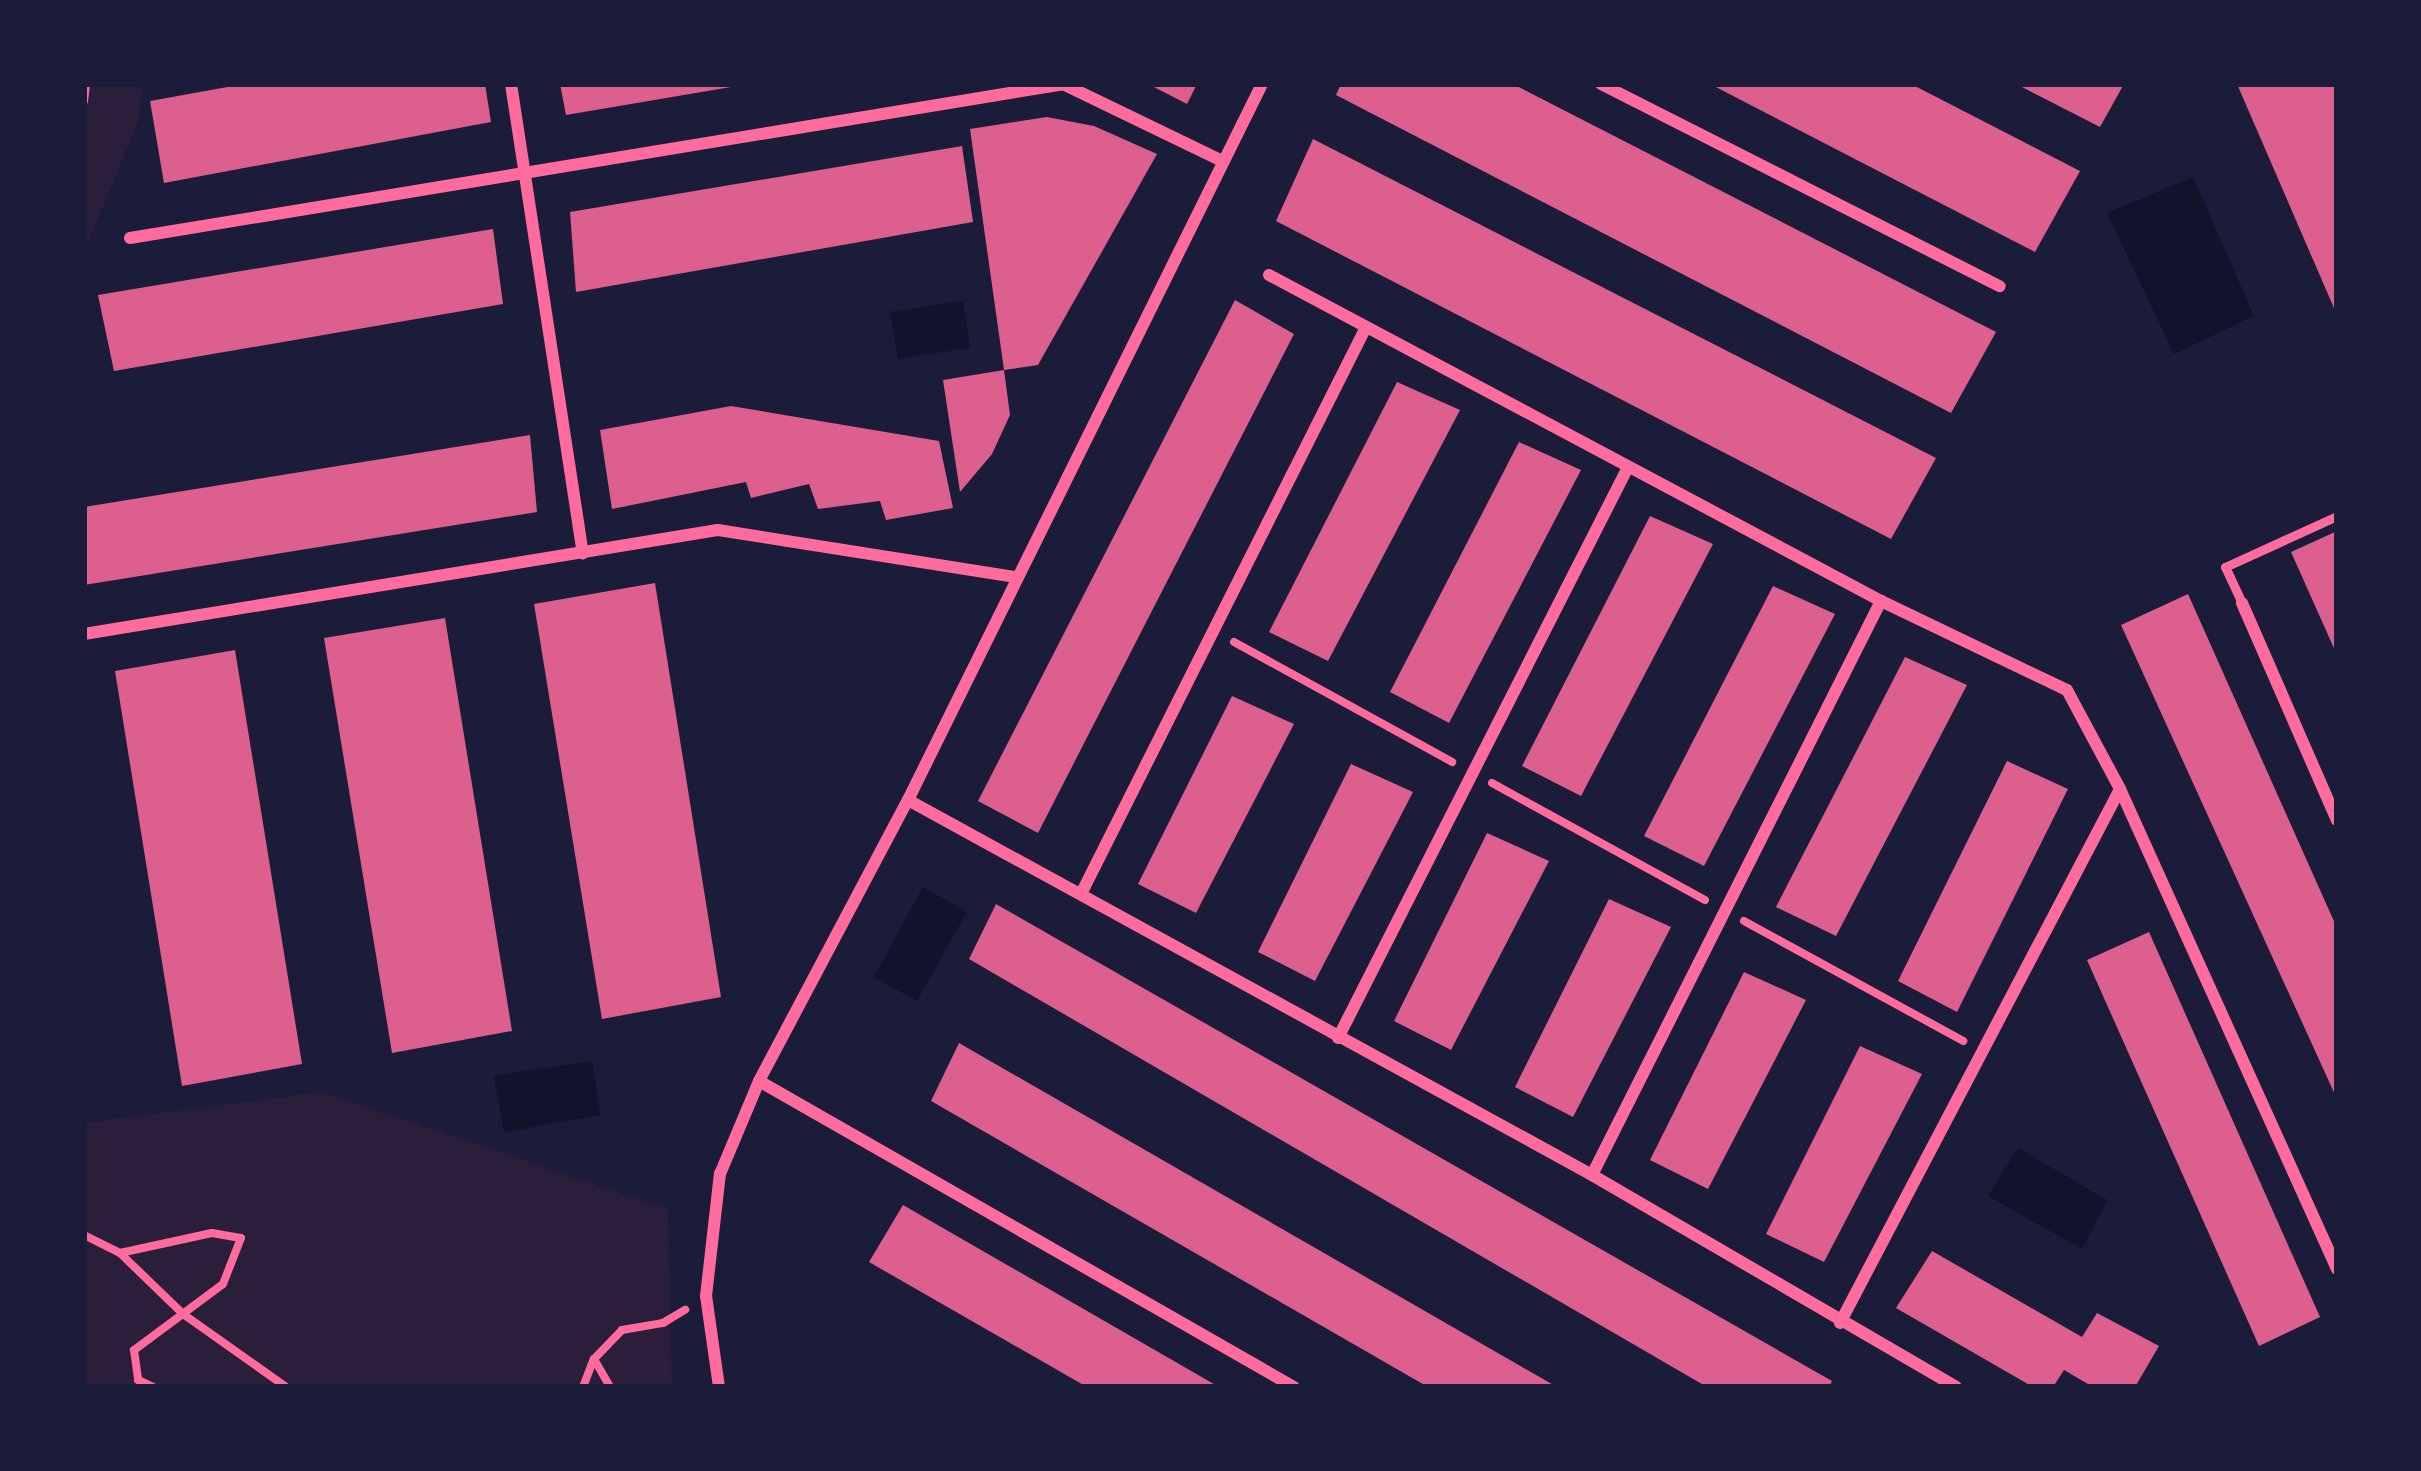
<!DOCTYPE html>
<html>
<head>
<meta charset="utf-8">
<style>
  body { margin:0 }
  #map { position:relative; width:2421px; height:1471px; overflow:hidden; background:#1b1b3a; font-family:Ubuntu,sans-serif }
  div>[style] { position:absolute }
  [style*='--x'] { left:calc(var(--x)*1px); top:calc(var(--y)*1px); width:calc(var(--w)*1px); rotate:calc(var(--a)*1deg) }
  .green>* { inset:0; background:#2a1e3b }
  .water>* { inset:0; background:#12122b }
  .building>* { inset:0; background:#dd5f8e }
  .path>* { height:8px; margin:-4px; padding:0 4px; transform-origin:4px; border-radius:4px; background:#ff6b9d }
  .service>* { height:9px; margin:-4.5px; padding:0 4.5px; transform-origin:4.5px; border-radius:4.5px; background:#ff6b9d }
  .minor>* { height:12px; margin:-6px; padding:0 6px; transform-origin:6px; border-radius:6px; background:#ff6b9d }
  span { translate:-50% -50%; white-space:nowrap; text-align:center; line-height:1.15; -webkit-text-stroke:9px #1b1b3a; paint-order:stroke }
  .frame { position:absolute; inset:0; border:87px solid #1b1b3a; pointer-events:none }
</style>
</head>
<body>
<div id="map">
  <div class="green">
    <div style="clip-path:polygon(84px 84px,142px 84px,139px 119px,84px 253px)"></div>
    <div style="clip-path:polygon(322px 1092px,668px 1209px,672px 1387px,84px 1387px,84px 1123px)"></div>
  </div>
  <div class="water">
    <div style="clip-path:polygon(2193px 177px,2254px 316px,2174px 354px,2107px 213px)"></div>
    <div style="clip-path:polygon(963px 301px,970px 348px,898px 359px,890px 312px)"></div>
    <div style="clip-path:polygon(923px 887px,967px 912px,917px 1001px,874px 977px)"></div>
    <div style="clip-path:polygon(592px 1061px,600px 1115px,504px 1132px,494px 1076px)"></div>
    <div style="clip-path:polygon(2018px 1148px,2107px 1200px,2082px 1249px,1988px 1196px)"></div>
  </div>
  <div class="building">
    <div style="clip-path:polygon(244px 84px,485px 84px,491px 122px,164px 183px,150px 101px)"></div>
    <div style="clip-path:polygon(560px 84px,737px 84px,737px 86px,566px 115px)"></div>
    <div style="clip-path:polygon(1148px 84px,1197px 84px,1187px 104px)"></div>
    <div style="clip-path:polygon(1341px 84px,1513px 84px,1996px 332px,1951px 413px,1336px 95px)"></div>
    <div style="clip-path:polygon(1710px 84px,1911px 84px,2080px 171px,2035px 252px)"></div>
    <div style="clip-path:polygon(2016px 84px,2124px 84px,2100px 127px)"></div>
    <div style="clip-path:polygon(2237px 84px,2333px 84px,2337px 92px,2337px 315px)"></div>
    <div style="clip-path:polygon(1047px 117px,1094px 126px,1157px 154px,1038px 365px,1004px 370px,970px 129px)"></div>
    <div style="clip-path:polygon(1313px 139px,1936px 458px,1891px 539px,1276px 221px)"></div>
    <div style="clip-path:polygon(962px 146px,973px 222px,576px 292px,570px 212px)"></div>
    <div style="clip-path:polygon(493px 229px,503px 304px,114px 371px,98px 295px)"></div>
    <div style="clip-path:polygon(1235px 300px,1294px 334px,1038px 833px,978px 801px)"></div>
    <div style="clip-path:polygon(1004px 370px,1010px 415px,992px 454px,960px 492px,943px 380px)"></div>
    <div style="clip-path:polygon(1397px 382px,1460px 410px,1328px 661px,1269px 632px)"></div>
    <div style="clip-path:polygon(731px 406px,939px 441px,953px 508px,886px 520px,880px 501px,818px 509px,809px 484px,751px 498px,746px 482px,612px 509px,600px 430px)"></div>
    <div style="clip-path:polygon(530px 435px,537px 512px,84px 585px,84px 507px)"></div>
    <div style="clip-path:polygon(1519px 442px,1581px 470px,1449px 723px,1390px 692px)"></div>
    <div style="clip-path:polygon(1650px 516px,1713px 544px,1581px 796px,1522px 766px)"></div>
    <div style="clip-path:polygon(2337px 531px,2337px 655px,2291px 552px)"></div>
    <div style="clip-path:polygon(655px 583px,721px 997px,602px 1019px,534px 604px)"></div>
    <div style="clip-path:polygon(1773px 586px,1835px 614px,1704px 866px,1644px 836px)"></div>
    <div style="clip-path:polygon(2188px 594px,2337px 928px,2337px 1099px,2121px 625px)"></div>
    <div style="clip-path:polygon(445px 618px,512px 1031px,392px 1053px,324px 638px)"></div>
    <div style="clip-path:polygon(235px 650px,302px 1064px,182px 1086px,115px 671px)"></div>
    <div style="clip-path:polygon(1905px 657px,1967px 685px,1836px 936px,1776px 907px)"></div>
    <div style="clip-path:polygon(1232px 696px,1294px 724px,1196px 913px,1138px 884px)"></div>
    <div style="clip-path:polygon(2007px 761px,2068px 789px,1957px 1012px,1898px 981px)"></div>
    <div style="clip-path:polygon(1351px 764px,1413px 792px,1315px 981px,1258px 952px)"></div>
    <div style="clip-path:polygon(1487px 833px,1549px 861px,1451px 1050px,1394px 1021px)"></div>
    <div style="clip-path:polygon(1609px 899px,1671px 927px,1573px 1117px,1515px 1087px)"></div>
    <div style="clip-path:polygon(996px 904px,1832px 1381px,1829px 1387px,1707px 1387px,969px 959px)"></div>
    <div style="clip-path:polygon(2149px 932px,2320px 1317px,2259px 1346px,2087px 960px)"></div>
    <div style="clip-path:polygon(1744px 972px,1806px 1000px,1708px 1189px,1650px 1160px)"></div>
    <div style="clip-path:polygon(959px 1043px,1557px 1387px,1428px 1387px,931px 1101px)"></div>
    <div style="clip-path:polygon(1860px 1046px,1922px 1074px,1824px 1262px,1766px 1234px)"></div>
    <div style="clip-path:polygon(903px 1205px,1219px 1387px,1087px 1387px,869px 1262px)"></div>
    <div style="clip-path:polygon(1932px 1251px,2082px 1337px,2097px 1313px,2159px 1346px,2135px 1387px,2093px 1387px,2064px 1370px,2053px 1387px,2033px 1387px,1896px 1308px)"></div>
  </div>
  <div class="path">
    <div style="--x:84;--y:101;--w:17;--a:-83"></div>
    <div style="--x:1234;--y:642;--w:249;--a:28.8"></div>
    <div style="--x:1492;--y:783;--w:243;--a:28.8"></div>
    <div style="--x:1744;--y:921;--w:250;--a:28.7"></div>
    <div style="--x:84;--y:1235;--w:40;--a:26.6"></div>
    <div style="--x:120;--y:1253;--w:94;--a:-12.3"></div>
    <div style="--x:212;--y:1233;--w:29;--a:10"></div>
    <div style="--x:241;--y:1238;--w:49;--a:111.4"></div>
    <div style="--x:223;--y:1284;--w:111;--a:143.4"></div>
    <div style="--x:134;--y:1350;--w:30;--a:82"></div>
    <div style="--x:138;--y:1380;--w:17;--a:25"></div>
    <div style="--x:120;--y:1253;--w:88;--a:44.1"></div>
    <div style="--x:183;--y:1314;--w:126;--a:35.3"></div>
    <div style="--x:594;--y:1359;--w:32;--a:60"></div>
    <div style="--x:583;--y:1387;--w:30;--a:-69"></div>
    <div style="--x:594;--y:1359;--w:40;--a:-46"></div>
    <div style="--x:622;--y:1330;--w:42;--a:-9.7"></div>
    <div style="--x:663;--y:1323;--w:26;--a:-31"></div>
  </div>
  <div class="service">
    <div style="--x:2242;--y:603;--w:40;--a:-115"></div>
    <div style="--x:2225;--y:567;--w:123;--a:-24.5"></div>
  </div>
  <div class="minor">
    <div style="--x:511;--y:84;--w:475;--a:81.3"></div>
    <div style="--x:1063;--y:84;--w:174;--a:25.8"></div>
    <div style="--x:1601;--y:84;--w:447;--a:26.9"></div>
    <div style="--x:130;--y:238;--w:947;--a:-9.36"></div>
    <div style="--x:1269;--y:275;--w:693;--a:28.04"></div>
    <div style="--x:1881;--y:601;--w:206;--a:25.6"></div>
    <div style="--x:2067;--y:690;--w:112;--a:61.8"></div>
    <div style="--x:2120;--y:789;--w:527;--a:65.67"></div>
    <div style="--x:2242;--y:603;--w:237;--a:66.4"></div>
    <div style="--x:84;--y:634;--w:642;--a:-9.32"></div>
    <div style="--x:718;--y:530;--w:300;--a:9"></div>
    <div style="--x:908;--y:800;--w:780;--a:28.73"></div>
    <div style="--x:1592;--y:1175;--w:421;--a:30.2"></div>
    <div style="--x:1082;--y:892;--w:632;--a:-63.31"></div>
    <div style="--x:1338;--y:1038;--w:640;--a:-63.07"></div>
    <div style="--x:759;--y:1081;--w:616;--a:29.77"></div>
    <div style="--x:1592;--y:1175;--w:643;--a:-63.28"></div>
    <div style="--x:1840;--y:1323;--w:603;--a:-62.33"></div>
    <div style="--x:719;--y:1387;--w:92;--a:-98.1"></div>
    <div style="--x:706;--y:1296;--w:123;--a:-83.5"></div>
    <div style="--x:720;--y:1174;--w:101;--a:-67.2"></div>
    <div style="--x:759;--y:1081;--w:318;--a:-62.1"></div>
    <div style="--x:908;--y:800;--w:799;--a:-63.69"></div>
  </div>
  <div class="frame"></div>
</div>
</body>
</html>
